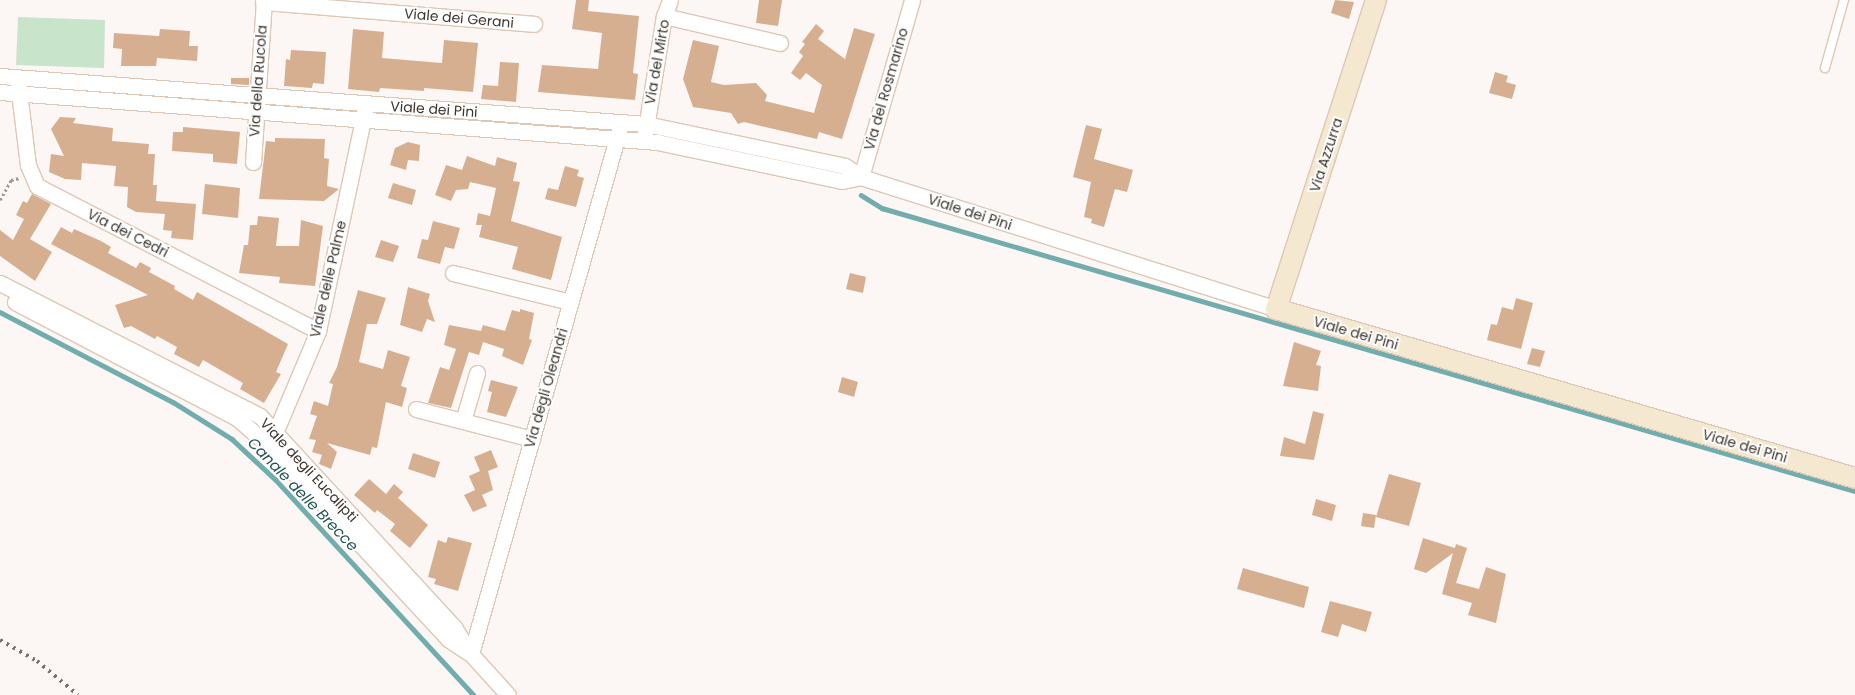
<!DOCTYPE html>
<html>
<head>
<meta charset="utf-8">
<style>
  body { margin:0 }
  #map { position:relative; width:1855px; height:695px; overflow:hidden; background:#fcf7f4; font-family:Poppins,sans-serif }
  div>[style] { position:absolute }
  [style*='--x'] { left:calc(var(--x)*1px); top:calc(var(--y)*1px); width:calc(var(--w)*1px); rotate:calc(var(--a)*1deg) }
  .green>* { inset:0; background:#c8e4ca }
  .stream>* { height:4.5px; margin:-2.25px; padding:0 2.25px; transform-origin:2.25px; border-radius:2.25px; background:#72adad }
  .building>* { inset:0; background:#d6af91 }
  .path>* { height:2.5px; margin-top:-1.25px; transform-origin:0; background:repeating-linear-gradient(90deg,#9f9893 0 2.5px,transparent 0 5px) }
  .roads { filter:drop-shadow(1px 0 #dec7b5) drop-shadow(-1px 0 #dec7b5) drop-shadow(0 1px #dec7b5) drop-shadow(0 -1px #dec7b5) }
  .lane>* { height:8px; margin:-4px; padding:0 4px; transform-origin:4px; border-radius:4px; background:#fff }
  .street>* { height:15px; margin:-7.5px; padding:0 7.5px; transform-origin:7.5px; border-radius:7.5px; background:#fff }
  .secondary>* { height:20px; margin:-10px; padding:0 10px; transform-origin:10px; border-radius:10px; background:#f4e8d1 }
  .rail>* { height:4px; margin-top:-2px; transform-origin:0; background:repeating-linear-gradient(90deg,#78706b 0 2.5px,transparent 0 7.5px) }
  span { translate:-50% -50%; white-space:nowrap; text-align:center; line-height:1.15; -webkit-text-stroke:4px #fff; paint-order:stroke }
  .street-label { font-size:14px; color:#3e352e }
  .water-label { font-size:15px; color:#235656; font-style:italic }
</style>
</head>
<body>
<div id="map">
  <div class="green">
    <div style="clip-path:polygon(18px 17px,105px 20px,104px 68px,16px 65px)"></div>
  </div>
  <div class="stream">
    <div style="--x:861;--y:195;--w:25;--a:32"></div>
    <div style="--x:882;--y:208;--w:1013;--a:16.22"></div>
    <div style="--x:0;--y:312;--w:195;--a:27.5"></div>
    <div style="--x:173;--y:402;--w:70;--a:32.1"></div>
    <div style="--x:232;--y:439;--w:60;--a:43"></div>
    <div style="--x:276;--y:480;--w:292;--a:47.4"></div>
  </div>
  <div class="building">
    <div style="clip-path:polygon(576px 0,589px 0,588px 11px,639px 16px,633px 73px,638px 74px,635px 100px,538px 92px,542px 65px,598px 69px,602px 33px,572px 29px)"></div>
    <div style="clip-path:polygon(759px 0,782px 0,778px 26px,756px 23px)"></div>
    <div style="clip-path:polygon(1335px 0,1354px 2px,1349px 19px,1331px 13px)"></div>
    <div style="clip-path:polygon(816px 24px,824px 31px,818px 39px,845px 59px,854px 28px,875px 34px,842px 139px,819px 132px,817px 139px,744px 122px,738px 124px,731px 113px,693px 107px,683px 79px,693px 40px,719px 46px,711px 82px,724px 85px,756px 83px,767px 95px,765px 101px,814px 113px,822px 85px,806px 73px,800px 80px,791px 73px,803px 56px,799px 52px,805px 44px,802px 42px)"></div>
    <div style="clip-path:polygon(160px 29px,190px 31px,189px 46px,198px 46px,197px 61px,157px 58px,156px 66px,121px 66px,122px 49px,113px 48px,114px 33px,159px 36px)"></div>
    <div style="clip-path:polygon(353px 29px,384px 32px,382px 58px,442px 63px,444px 40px,478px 43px,473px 92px,424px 88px,424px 91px,380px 88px,379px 92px,348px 89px)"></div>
    <div style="clip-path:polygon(291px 50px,326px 52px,324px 84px,313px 83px,312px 88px,284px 86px,286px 59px,290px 60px)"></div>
    <div style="clip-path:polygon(500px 62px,519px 63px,516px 102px,481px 99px,483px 85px,498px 86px)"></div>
    <div style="clip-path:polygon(1495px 72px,1508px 76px,1506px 82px,1516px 85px,1512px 99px,1489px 93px)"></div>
    <div style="clip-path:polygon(231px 78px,249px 78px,249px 85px,231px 84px)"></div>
    <div style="clip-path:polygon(60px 117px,76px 118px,73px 123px,113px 128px,112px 141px,149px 144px,148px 154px,155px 154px,153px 185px,157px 185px,156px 201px,196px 204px,193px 240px,171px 238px,172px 231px,163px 230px,165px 214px,136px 212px,127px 207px,128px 187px,114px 186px,116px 166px,82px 163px,81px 180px,65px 179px,49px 172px,51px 154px,64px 156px,51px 129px)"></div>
    <div style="clip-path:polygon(1086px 125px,1102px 129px,1094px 159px,1133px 170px,1127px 192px,1115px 189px,1104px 227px,1091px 223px,1092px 219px,1084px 217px,1091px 182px,1073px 177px)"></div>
    <div style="clip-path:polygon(183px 127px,240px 132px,237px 164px,213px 162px,213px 154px,172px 151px,173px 132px,183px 132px)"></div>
    <div style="clip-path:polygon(275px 138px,325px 139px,324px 158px,329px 159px,327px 186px,339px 189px,324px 201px,259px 199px,266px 141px,275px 142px)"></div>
    <div style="clip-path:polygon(408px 142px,420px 145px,419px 161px,408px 160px,406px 170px,390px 165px,395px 148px)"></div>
    <div style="clip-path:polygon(467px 156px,495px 166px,497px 157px,517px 163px,513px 181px,520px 182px,511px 221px,562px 237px,551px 280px,512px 269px,518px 247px,479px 237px,482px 225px,476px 225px,478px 213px,490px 216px,496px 188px,470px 182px,468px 189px,456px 190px,451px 201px,435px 195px,446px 165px,462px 170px)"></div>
    <div style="clip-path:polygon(565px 166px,579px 170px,577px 176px,584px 178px,576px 207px,545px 199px,548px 188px,558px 190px)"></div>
    <div style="clip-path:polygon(393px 183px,416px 190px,412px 205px,388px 198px)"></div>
    <div style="clip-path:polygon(205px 184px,240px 188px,238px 218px,202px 214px)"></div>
    <div style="clip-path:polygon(32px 194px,51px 204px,30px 239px,52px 252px,35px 281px,0 256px,0 230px,13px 240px,24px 219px,16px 215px,23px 201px,27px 203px)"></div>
    <div style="clip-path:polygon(258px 216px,279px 218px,276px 246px,299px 246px,301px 220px,323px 226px,315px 286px,279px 283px,280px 277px,239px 273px,244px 245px,248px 245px,250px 225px,257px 225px)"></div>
    <div style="clip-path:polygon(433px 221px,460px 228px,454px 249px,445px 247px,440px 264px,417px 258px,422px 239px,428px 240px)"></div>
    <div style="clip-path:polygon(61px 227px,72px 233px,74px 229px,101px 241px,111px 247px,108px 253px,136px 268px,140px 262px,151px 268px,149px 272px,175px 286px,174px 289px,193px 300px,197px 292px,288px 344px,276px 372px,281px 374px,264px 403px,240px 389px,243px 383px,203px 360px,199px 367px,174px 354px,177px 347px,157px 336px,155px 339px,131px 326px,124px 328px,115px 305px,148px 295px,51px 244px)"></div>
    <div style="clip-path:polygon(381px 240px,399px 246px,393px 262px,375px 257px)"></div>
    <div style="clip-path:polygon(850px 273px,866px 277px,863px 293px,846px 289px)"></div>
    <div style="clip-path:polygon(408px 287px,430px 294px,428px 301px,435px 322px,427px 319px,422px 332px,400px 325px)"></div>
    <div style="clip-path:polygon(358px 290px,386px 298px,377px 324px,367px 324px,359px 362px,383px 369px,388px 350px,410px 357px,401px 386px,407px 388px,402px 407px,386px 402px,377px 448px,372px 447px,370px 455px,327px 443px,337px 452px,331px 469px,319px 464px,322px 455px,312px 452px,316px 440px,309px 439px,317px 416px,310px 414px,314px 401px,328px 406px,333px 384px,329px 383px,337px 367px)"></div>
    <div style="clip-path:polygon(1516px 298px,1533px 303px,1521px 349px,1487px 340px,1491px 324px,1497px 325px,1502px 307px,1513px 310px)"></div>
    <div style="clip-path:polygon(520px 309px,534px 313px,529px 339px,532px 340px,523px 365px,502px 356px,504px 349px,483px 342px,479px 355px,469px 352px,451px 408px,428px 403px,440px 367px,449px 370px,456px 349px,444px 345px,449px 325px,481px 331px,483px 325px,505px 331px,512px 310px,520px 312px)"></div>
    <div style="clip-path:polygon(1294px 342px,1321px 351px,1316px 365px,1321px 366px,1318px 391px,1283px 386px)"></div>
    <div style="clip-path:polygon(1532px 348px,1545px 351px,1540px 367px,1527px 364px)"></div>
    <div style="clip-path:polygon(842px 377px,858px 382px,854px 397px,838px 392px)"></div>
    <div style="clip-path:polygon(491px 380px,518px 387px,506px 417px,487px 412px,492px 392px,488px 391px)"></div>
    <div style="clip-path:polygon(1313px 411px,1324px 414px,1314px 460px,1280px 456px,1284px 437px,1305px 444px)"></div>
    <div style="clip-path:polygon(491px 450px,498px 467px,488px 471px,493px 490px,482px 495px,487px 506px,473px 512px,464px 495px,475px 490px,469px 476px,480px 471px,474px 457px)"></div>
    <div style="clip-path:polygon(413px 453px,440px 462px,435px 478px,408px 469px)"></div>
    <div style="clip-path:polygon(1389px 474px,1421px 483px,1409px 526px,1376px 517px)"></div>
    <div style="clip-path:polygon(369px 479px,386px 494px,394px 484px,403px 492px,398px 498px,428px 525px,410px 548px,390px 531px,395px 524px,377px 510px,375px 513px,354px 495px)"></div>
    <div style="clip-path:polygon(1316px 499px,1336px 505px,1332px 521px,1312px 515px)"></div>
    <div style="clip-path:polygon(1363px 513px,1376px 515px,1374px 528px,1361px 526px)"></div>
    <div style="clip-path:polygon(448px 537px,472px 543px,458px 591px,434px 584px,436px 579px,428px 577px,438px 540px,446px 543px)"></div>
    <div style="clip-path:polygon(1423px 538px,1455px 548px,1456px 544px,1467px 548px,1456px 583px,1479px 589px,1486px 567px,1506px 574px,1496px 623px,1468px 615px,1472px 603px,1442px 594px,1453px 553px,1426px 573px,1414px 569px)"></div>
    <div style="clip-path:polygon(1243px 568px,1309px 587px,1304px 608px,1237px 589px)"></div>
    <div style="clip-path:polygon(1330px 601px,1372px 612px,1366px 632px,1342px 624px,1338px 637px,1321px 632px)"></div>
  </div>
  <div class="path">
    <div style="--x:0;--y:200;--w:23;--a:-61"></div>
    <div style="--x:11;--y:180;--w:8;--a:-14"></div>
  </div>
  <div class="roads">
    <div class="lane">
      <div style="--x:1825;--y:68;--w:71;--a:-74.4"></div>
    </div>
    <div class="street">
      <div style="--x:263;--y:2;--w:272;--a:4.6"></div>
      <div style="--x:664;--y:16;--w:119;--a:13.1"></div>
      <div style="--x:0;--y:76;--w:648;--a:4.25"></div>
      <div style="--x:646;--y:124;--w:203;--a:11.9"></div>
      <div style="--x:845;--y:166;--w:19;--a:35"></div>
      <div style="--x:861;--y:177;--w:435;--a:17.6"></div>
      <div style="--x:18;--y:84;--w:82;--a:83"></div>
      <div style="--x:28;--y:165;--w:23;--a:67"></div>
      <div style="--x:37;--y:186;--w:316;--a:27.3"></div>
      <div style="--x:0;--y:92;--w:659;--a:4.35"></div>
      <div style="--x:657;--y:142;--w:189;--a:11.9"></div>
      <div style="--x:842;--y:181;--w:19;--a:-12"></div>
      <div style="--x:645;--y:134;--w:120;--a:-80.9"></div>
      <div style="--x:664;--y:16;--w:17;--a:-69"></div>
      <div style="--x:253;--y:162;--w:162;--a:-86.1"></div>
      <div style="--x:861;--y:177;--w:184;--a:-73.9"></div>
      <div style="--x:453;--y:273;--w:121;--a:13.9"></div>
      <div style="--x:0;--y:283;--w:292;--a:27.1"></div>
      <div style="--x:260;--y:416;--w:287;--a:47.4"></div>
      <div style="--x:454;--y:627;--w:32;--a:58"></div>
      <div style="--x:471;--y:654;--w:55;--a:47.9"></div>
      <div style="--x:15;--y:302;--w:250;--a:27.6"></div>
      <div style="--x:237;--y:418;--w:41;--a:41.1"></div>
      <div style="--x:268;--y:445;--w:265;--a:47.1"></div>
      <div style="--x:448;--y:639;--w:23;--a:34"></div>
      <div style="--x:416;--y:409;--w:120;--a:14.5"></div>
      <div style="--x:463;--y:421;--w:50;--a:-73.7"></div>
      <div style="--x:272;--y:440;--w:118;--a:-67.1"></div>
      <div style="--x:318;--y:331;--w:226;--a:-78"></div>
      <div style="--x:471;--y:654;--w:544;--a:-74.2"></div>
    </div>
    <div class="secondary">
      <div style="--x:1376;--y:0;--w:325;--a:107.9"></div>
      <div style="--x:1276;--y:309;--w:603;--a:16.27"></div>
    </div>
  </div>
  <div class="rail">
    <div style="--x:0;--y:640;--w:43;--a:29.6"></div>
    <div style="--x:37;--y:661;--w:53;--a:39.7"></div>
  </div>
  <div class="street-label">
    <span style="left:459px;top:18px;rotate:5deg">Viale dei Gerani</span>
    <span style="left:657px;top:62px;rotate:-80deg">Via del Mirto</span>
    <span style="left:258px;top:81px;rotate:-86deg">Via della Rucola</span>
    <span style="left:886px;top:89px;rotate:-74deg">Via del Rosmarino</span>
    <span style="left:434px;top:109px;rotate:4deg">Viale dei Pini</span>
    <span style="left:1326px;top:155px;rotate:-72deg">Via Azzurra</span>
    <span style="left:970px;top:212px;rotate:18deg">Viale dei Pini</span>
    <span style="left:128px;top:233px;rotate:27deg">Via dei Cedri</span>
    <span style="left:328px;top:279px;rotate:-77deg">Viale delle Palme</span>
    <span style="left:1356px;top:333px;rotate:16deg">Viale dei Pini</span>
    <span style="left:546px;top:388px;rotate:-74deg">Via degli Oleandri</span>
    <span style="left:1745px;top:446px;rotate:16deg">Viale dei Pini</span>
    <span style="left:309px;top:470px;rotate:47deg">Viale degli Eucalipti</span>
  </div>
  <div class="water-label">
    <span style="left:303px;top:494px;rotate:46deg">Canale delle Brecce</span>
  </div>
</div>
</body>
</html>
